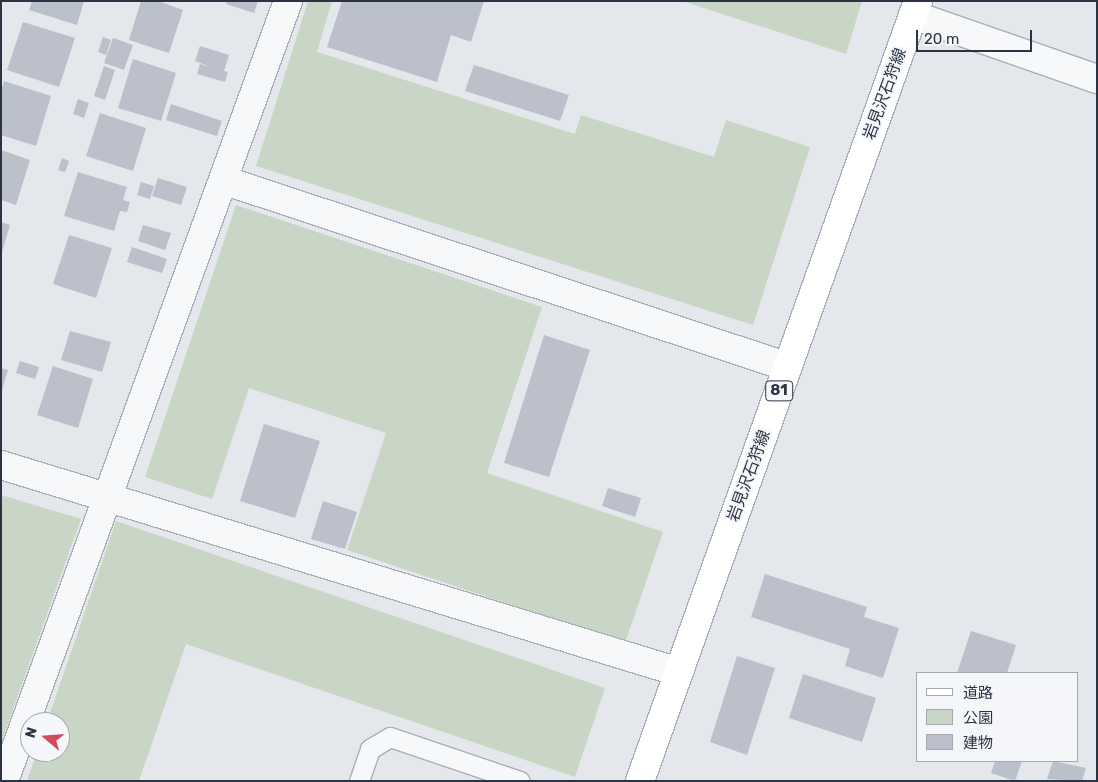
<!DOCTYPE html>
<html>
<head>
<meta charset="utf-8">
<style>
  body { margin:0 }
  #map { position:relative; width:1098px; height:782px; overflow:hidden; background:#e4e7ec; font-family:Rubik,"Noto Sans JP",sans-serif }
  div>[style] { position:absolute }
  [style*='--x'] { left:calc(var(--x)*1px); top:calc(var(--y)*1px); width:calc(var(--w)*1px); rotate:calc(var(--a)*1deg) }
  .green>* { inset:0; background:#c9d6c5 }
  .building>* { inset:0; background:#bbc0ca }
  .roads { filter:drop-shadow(1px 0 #a9aeb7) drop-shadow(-1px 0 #a9aeb7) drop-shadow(0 1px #a9aeb7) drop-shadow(0 -1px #a9aeb7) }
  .service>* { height:19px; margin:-9.5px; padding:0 9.5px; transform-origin:9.5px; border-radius:9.5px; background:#f7f8fa }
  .minor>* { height:28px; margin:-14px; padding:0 14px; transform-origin:14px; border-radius:14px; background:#f7f8fa }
  .primary>* { height:28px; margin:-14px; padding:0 14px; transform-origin:14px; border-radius:14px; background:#fff }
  span { translate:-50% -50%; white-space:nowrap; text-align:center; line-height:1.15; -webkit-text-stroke:4px #f4f6f9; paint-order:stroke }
  .shield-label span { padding:1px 4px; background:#f4f6f9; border:1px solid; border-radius:4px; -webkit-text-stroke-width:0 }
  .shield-label { font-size:15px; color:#2b3445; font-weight:700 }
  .street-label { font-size:16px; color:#2b3445 }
  .frame { position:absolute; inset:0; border:2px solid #2b3445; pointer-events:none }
  .legend { position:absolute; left:916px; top:672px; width:162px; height:90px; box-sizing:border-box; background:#f4f6f9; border:1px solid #a4a8b1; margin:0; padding:6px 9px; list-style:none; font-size:15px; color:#2b3445 }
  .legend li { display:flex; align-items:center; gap:10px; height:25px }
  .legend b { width:25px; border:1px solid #a4a8b1 }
  .north { position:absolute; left:20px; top:712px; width:50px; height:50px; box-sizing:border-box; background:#f4f6f9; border:1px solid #a4a8b1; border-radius:50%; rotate:288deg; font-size:14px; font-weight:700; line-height:20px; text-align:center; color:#2b3445 }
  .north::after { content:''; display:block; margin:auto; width:18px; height:22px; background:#d1495b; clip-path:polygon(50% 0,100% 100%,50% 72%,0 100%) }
  .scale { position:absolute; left:916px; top:30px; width:116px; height:22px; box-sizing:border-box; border:2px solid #2b3445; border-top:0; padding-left:6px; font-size:15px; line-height:18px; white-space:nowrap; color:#2b3445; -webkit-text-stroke:4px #f4f6f9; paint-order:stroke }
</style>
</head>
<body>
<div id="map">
  <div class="green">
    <div style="clip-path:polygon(308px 1px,332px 1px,317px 52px,575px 134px,581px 115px,714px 157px,726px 120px,810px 147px,753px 325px,256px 166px)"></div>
    <div style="clip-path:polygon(682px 1px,862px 1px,846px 54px)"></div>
    <div style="clip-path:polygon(236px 205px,542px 307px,487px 473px,663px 532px,625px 643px,347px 550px,386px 433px,249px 388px,212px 499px,145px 477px)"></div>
    <div style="clip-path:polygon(1px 495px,81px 519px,1px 743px)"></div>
    <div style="clip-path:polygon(116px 521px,605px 688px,575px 777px,186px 644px,139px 781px,27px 781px,37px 752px,60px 752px,60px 722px,47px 722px)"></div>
  </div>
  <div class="building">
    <div style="clip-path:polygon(32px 1px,84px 1px,77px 25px,29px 10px)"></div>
    <div style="clip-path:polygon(141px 1px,158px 1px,183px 10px,169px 53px,129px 40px)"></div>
    <div style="clip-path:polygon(227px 1px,258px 1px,254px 13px,226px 4px)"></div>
    <div style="clip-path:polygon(342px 1px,484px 1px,471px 42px,451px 35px,437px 82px,327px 47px)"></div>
    <div style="clip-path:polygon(23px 22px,75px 38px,59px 87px,7px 70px)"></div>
    <div style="clip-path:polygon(103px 37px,111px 40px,106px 55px,98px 52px)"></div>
    <div style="clip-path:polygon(113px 38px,133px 45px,124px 70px,104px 63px)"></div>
    <div style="clip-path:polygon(200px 46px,229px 55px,224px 71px,228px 72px,225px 82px,197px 74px,200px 64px,211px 67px,195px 61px)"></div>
    <div style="clip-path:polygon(133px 59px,176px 73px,161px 121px,118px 108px)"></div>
    <div style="clip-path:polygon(474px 65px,569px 95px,560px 121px,465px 91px)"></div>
    <div style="clip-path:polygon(104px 66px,115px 70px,105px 100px,94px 96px)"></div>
    <div style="clip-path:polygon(4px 81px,51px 96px,36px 146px,1px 135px,1px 91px)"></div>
    <div style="clip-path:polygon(78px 99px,89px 103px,84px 118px,73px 114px)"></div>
    <div style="clip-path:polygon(171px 104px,222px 121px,217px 136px,166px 120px)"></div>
    <div style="clip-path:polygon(100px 113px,146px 128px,133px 171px,86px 156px)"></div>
    <div style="clip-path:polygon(1px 150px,30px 160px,16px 205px,1px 200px)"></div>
    <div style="clip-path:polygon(62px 158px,69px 161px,65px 172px,58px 170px)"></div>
    <div style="clip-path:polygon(78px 172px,127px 187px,123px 200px,130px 202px,127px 212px,120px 211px,114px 231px,64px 216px)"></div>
    <div style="clip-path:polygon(158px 178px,187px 187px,181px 205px,152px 196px)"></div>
    <div style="clip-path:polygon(141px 182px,154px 186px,150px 199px,137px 195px)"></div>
    <div style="clip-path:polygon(1px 222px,10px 225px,2px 252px,1px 252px)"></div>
    <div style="clip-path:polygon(143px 225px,171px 233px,165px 250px,138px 241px)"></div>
    <div style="clip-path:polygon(69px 235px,112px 248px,96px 298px,53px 284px)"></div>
    <div style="clip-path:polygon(132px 247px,167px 259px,162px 273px,127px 262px)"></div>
    <div style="clip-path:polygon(70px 331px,111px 342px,102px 372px,61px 360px)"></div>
    <div style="clip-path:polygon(544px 335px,590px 350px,549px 477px,504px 463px)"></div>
    <div style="clip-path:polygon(20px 361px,39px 367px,35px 379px,16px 373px)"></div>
    <div style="clip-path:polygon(53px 366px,93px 379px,78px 428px,37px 415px)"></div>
    <div style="clip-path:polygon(1px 368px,8px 370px,2px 390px,1px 390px)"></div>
    <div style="clip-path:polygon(264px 424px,320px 441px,295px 518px,240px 501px)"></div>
    <div style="clip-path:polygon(608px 488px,641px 498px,635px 517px,602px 506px)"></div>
    <div style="clip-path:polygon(323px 501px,357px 512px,345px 549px,311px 539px)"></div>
    <div style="clip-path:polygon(765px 574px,867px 607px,864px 617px,899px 628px,883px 678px,845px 666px,850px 649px,751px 617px)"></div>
    <div style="clip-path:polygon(971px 631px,1016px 645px,1007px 673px,957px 673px)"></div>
    <div style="clip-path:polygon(737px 656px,775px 668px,747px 755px,710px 742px)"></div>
    <div style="clip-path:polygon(803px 674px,876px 698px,862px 742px,789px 718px)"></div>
    <div style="clip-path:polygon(995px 761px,1022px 761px,1015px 781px,991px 773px)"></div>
    <div style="clip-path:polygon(1053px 761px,1086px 768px,1082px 781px,1047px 779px)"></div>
  </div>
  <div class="roads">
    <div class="service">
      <div style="--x:359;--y:781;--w:34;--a:-71"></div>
      <div style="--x:370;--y:749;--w:23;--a:-31"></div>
      <div style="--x:390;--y:737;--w:137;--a:18.7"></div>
    </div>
    <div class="minor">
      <div style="--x:913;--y:15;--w:195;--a:19.2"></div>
      <div style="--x:223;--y:180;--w:595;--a:18.31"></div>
      <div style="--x:1;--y:465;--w:709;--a:16.98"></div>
      <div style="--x:4;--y:781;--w:830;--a:-69.99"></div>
    </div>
    <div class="primary">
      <div style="--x:640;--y:781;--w:828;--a:-70.38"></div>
    </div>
  </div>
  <div class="shield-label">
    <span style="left:779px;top:391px">81</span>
  </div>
  <div class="street-label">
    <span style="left:885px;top:94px;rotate:-70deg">岩見沢石狩線</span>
    <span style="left:749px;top:476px;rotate:-70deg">岩見沢石狩線</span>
  </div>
  <div class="frame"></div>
  <ul class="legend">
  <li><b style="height:6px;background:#fff"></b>道路</li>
  <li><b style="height:14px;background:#c9d6c5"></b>公園</li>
  <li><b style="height:14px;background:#bbc0ca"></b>建物</li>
  </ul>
  <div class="north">N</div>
  <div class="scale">20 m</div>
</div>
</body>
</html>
